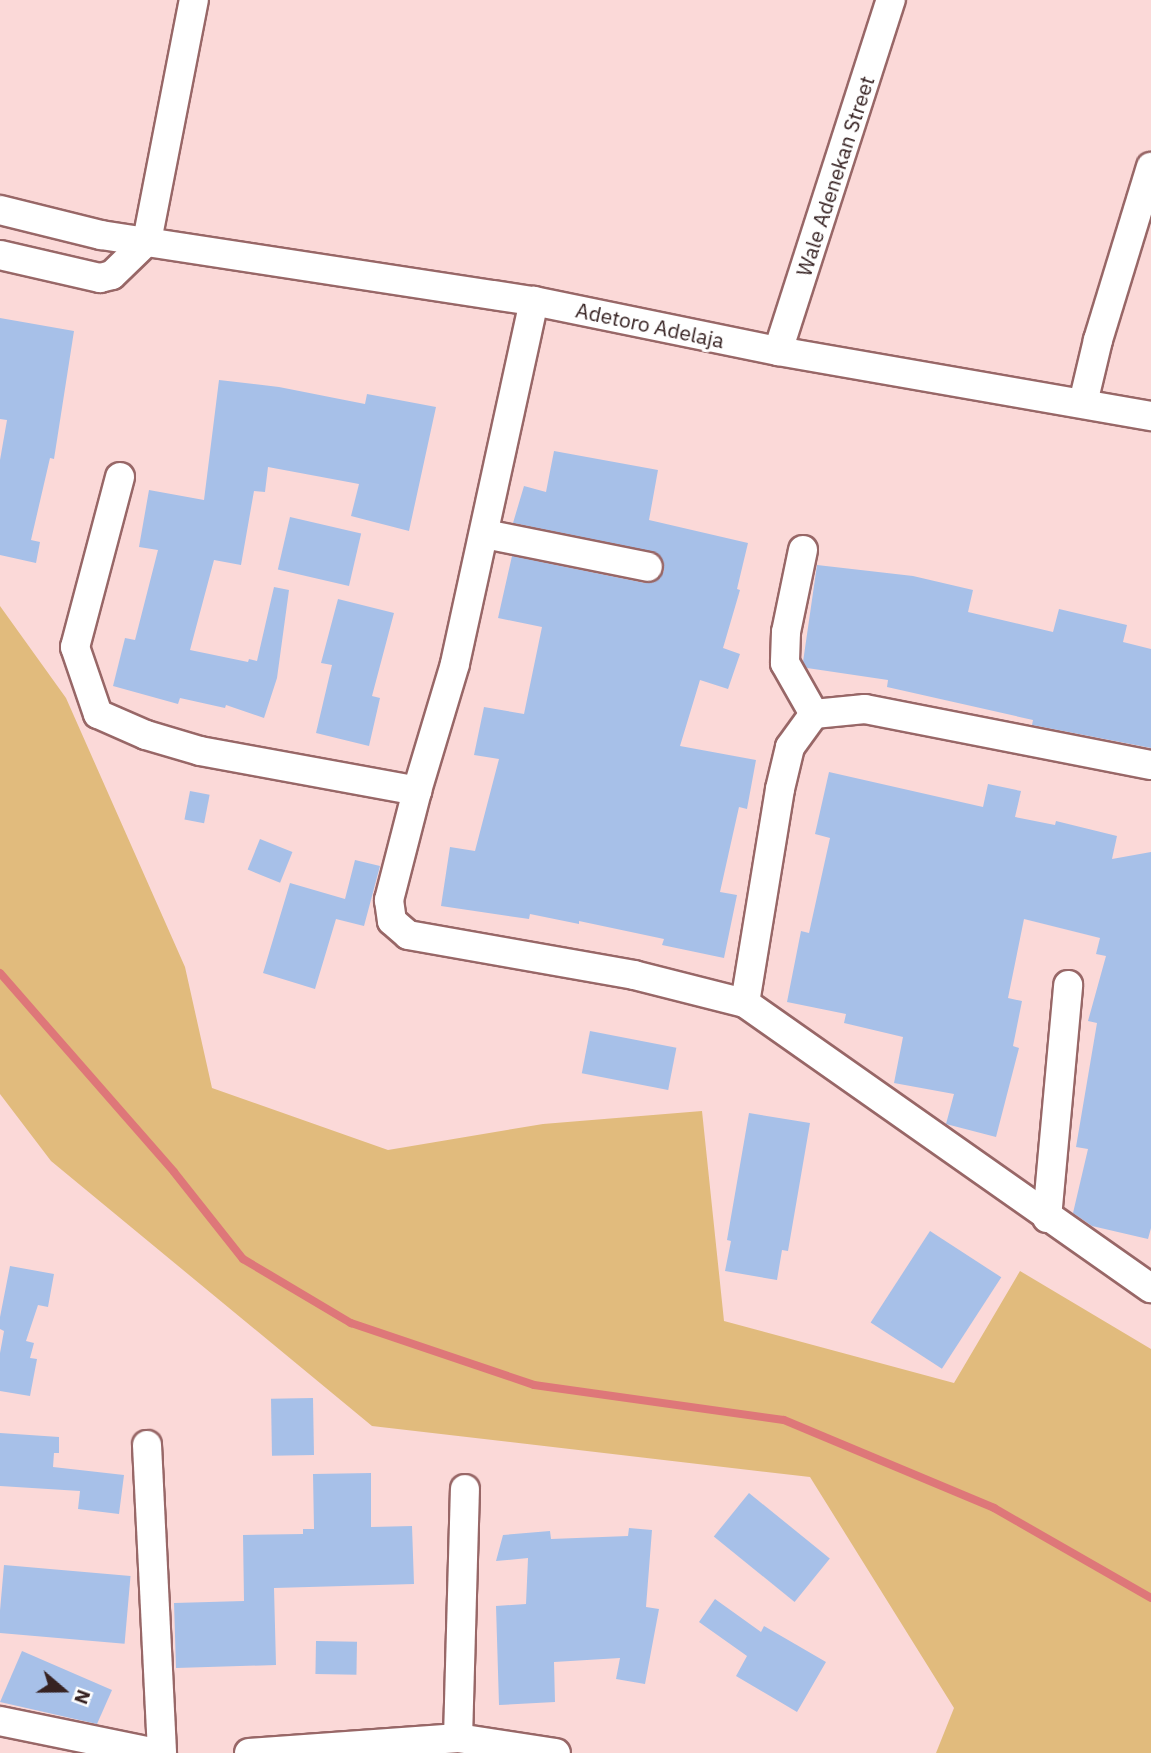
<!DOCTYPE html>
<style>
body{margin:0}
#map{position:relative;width:1151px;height:1753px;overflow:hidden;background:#fbd9d8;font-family:"IBM Plex Sans",sans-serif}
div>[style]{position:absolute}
.green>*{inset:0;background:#e1bb7d}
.stream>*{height:8px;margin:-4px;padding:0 4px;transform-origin:4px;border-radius:4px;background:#de7779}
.building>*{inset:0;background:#a7c0e8;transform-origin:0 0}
.roads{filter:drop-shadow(2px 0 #986767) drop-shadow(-2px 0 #986767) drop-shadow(0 2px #986767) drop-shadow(0 -2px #986767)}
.street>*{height:28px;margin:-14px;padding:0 14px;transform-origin:14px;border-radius:14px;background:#fff}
span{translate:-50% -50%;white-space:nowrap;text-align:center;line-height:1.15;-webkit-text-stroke:6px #fff;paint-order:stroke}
.street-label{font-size:21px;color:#362222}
.north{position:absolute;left:28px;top:1655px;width:70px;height:70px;-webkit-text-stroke:5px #fff;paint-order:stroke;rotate:110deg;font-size:19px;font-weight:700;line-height:28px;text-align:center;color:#362222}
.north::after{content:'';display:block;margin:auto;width:24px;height:32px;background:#362222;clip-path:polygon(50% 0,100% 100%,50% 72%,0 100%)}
</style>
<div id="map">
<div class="green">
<i style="clip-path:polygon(0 606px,66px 698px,185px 967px,212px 1088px,388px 1150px,543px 1124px,702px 1111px,724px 1321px,954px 1383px,1020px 1271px,1151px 1349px,1151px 1753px,936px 1753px,954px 1708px,810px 1477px,372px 1426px,51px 1161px,0 1094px)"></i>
</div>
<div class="stream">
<i style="left:0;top:973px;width:264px;rotate:48.8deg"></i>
<i style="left:174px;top:1172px;width:111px;rotate:51.6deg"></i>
<i style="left:243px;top:1259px;width:126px;rotate:30.7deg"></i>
<i style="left:351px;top:1323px;width:193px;rotate:18.7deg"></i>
<i style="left:534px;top:1385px;width:252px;rotate:8deg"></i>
<i style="left:784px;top:1420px;width:228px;rotate:22.7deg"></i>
<i style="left:994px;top:1508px;width:181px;rotate:29.8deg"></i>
</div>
<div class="building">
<i style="clip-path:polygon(0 318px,74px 331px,54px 459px,50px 458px,31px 540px,40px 542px,36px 563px,0 555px,0 460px,7px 420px,0 419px)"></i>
<i style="clip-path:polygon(219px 380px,279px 387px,365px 404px,367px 394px,436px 407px,409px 531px,351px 516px,359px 484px,268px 467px,265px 492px,254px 491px,241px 565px,214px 560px,190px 650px,248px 662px,249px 659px,257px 661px,274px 587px,289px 590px,277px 678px,264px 718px,226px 705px,225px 708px,180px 698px,178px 704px,113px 686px,125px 638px,135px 640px,158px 550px,139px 547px,149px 490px,204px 500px)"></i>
<i style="clip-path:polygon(554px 451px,658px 470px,649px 520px,748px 543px,737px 589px,740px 590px,723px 648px,740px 654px,728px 689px,700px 680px,680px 746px,756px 760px,747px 809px,739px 807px,720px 892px,737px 895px,724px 958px,662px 945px,664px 939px,579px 921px,579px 924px,530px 914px,529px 919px,441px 906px,450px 847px,475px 851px,499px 759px,474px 755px,484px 707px,524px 714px,542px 627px,498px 618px,512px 556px,645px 583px,654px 582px,664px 571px,663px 561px,651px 551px,513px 523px,524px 486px,546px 492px)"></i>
<i style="left:290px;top:517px;width:73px;height:54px;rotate:13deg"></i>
<i style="clip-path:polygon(817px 565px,913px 576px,973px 590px,968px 612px,1053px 632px,1059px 609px,1127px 625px,1123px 642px,1151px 649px,1151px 748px,1032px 725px,1033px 720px,887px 687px,888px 680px,807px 668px,803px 662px)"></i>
<i style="clip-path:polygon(338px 599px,394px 613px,372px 696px,380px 698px,369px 746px,316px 733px,332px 665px,321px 663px)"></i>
<i style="clip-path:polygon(829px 772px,983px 807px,988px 784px,1021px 791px,1015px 817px,1055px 825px,1056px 821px,1117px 836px,1112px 859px,1151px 852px,1151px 1228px,1148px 1239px,1092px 1226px,1073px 1213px,1088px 1149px,1076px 1147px,1097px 1023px,1088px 1021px,1106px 956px,1096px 954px,1100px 938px,1024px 919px,1008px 998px,1022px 1001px,1013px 1046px,1019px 1048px,996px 1137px,946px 1124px,954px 1094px,894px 1083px,903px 1037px,844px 1023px,846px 1014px,787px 1002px,801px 931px,809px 933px,830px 838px,815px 834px)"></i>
<i style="left:190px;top:791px;width:20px;height:29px;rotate:11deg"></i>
<i style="left:260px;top:839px;width:35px;height:33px;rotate:22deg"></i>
<i style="clip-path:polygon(355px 860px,380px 866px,364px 926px,336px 919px,315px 989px,263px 973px,290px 883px,345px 899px)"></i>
<i style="left:590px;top:1031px;width:88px;height:43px;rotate:11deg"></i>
<i style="clip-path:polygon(749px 1113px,810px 1123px,788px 1251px,782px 1250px,777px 1280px,725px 1271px,731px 1241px,727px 1240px)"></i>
<i style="left:930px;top:1231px;width:85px;height:109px;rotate:33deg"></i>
<i style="clip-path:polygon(10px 1266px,54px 1274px,48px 1307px,38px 1305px,26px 1341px,34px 1343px,30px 1358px,37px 1359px,30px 1396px,0 1391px,0 1353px,4px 1331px,0 1329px,0 1317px)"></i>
<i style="left:313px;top:1398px;width:57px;height:42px;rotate:89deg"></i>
<i style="clip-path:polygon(0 1433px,59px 1437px,59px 1453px,54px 1453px,53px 1467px,124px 1475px,119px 1514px,78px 1509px,80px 1491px,0 1486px)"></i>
<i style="clip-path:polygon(371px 1473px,371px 1527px,412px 1526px,414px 1584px,274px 1588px,276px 1665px,176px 1668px,174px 1603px,244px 1601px,243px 1535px,303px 1534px,303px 1529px,314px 1529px,313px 1474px)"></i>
<i style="left:749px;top:1493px;width:104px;height:56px;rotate:39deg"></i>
<i style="clip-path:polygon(629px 1528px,652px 1530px,646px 1607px,659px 1609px,645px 1684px,616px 1679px,620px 1658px,554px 1662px,555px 1702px,499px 1705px,496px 1606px,526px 1604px,528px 1558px,496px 1561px,503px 1535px,550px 1531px,551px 1539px,628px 1536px)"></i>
<i style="left:4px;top:1565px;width:127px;height:68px;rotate:5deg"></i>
<i style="clip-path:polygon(715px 1599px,761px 1632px,764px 1626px,826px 1662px,797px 1712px,736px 1676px,747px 1656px,699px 1622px)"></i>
<i style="left:316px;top:1641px;width:41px;height:33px;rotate:1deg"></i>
<i style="clip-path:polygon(22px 1651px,112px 1690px,97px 1724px,0 1702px)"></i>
</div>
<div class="roads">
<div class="street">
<i style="left:0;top:210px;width:104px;rotate:13.9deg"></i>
<i style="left:101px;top:235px;width:438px;rotate:8.7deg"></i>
<i style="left:534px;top:301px;width:249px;rotate:11.6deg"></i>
<i style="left:778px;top:351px;width:379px;rotate:9.9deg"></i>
<i style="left:147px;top:241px;width:246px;rotate:-79deg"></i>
<i style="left:0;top:255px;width:103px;rotate:13deg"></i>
<i style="left:100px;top:278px;width:12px;rotate:-14deg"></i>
<i style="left:112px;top:275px;width:49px;rotate:-44.2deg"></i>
<i style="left:534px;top:301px;width:371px;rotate:102.3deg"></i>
<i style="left:455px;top:664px;width:133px;rotate:106.7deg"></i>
<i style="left:417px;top:791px;width:113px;rotate:104.4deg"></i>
<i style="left:389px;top:900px;width:21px;rotate:82deg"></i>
<i style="left:392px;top:921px;width:21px;rotate:41deg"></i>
<i style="left:408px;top:935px;width:230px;rotate:10deg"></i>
<i style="left:634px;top:975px;width:114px;rotate:14.2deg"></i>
<i style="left:745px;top:1003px;width:496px;rotate:35.1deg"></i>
<i style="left:778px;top:351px;width:369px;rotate:-72.2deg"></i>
<i style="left:1083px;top:403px;width:65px;rotate:-76.6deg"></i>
<i style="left:1098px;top:340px;width:181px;rotate:-73deg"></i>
<i style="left:120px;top:477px;width:176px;rotate:104.8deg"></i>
<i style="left:75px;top:647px;width:71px;rotate:71.1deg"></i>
<i style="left:98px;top:714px;width:52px;rotate:23.6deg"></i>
<i style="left:146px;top:735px;width:56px;rotate:16.5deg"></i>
<i style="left:200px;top:751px;width:221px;rotate:10.4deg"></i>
<i style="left:485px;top:534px;width:166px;rotate:11.4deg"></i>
<i style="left:803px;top:550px;width:84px;rotate:101.7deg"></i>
<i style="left:786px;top:632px;width:31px;rotate:92deg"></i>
<i style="left:785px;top:663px;width:59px;rotate:60.4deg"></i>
<i style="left:745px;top:1003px;width:217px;rotate:-80.7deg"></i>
<i style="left:780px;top:789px;width:43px;rotate:-76.6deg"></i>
<i style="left:790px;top:747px;width:41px;rotate:-54deg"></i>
<i style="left:814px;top:714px;width:51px;rotate:-5.6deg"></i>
<i style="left:865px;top:709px;width:291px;rotate:11.1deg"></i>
<i style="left:1047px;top:1218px;width:234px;rotate:-84.8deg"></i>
<i style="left:147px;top:1445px;width:308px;rotate:87.2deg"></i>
<i style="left:0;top:1721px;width:159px;rotate:11.6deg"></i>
<i style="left:458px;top:1738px;width:249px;rotate:-88.4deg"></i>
<i style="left:249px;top:1753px;width:210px;rotate:-4.1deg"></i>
<i style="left:458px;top:1738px;width:99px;rotate:8.7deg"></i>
</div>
</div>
<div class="street-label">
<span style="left:835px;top:176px;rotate:-72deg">Wale Adenekan Street</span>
<span style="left:650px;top:325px;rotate:12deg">Adetoro Adelaja</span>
</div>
<div class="north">N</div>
</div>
